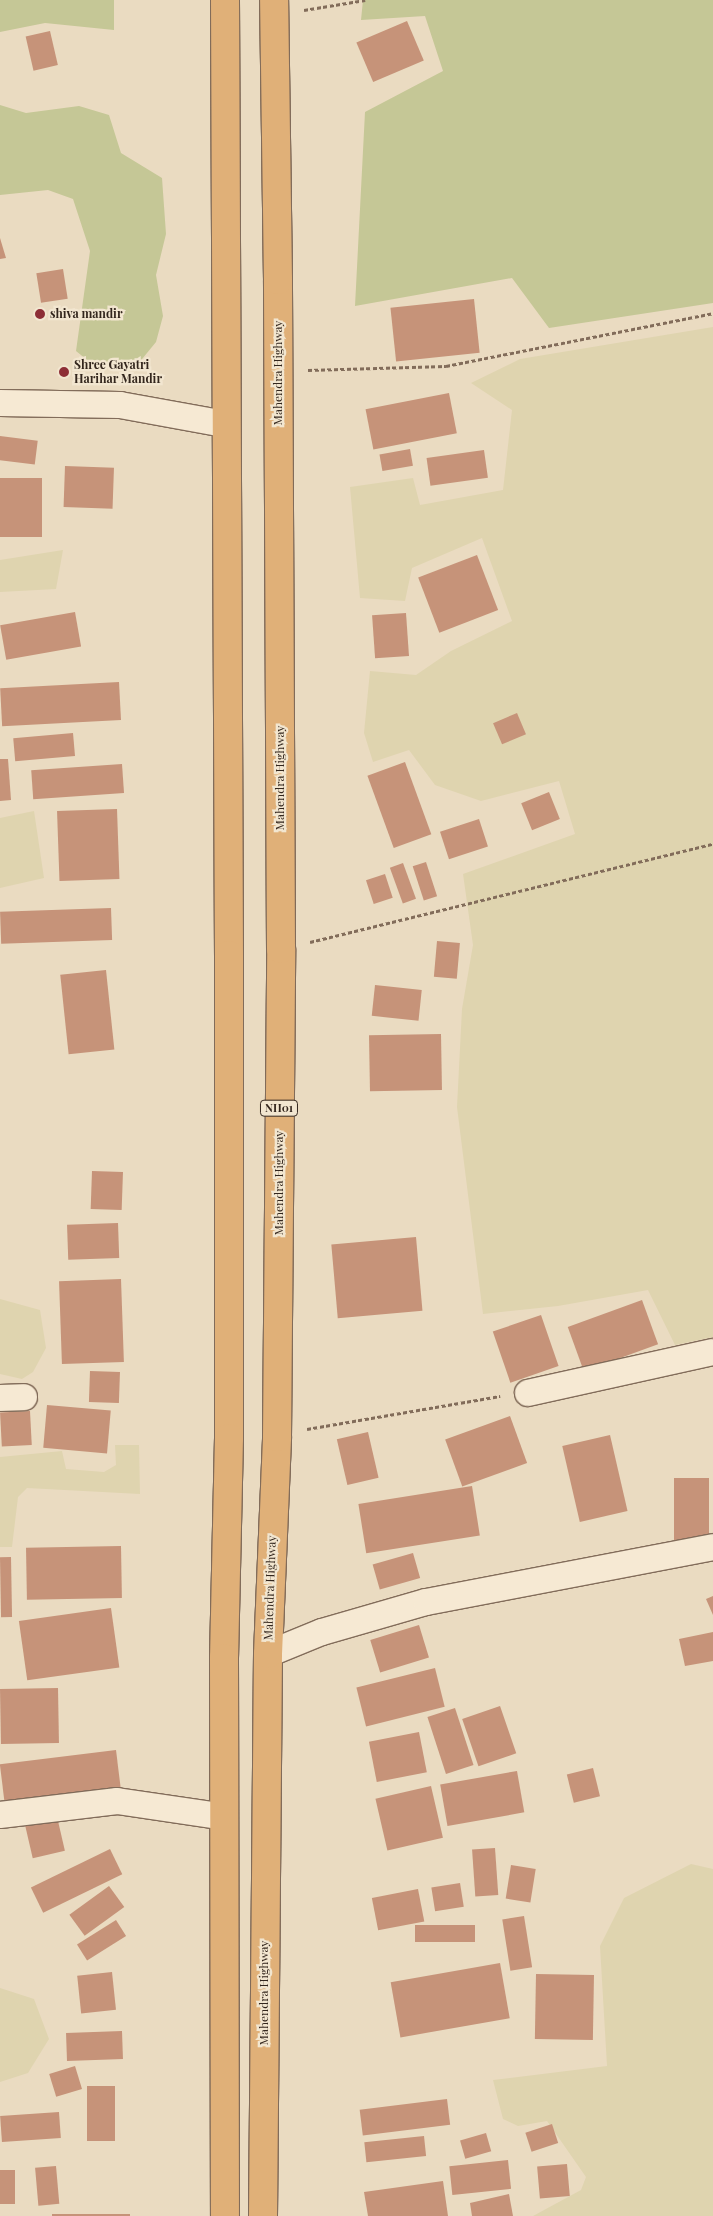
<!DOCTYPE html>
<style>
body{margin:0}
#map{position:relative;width:713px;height:2216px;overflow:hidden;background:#eadbc1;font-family:"Playfair Display",serif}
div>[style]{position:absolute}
.farmland>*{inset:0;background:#dfd4af}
.green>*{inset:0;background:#c5c796}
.building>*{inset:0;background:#c69379;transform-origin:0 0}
.path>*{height:3px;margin-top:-1.5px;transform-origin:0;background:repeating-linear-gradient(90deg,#826c5a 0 4px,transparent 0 6.5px)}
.roads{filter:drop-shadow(1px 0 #826c5a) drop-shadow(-1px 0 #826c5a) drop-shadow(0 1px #826c5a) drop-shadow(0 -1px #826c5a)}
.minor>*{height:26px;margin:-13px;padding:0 13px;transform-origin:13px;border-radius:13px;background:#f6e9d3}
.trunk>*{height:28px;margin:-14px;padding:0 14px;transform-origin:14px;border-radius:14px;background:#e0b078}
.dots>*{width:14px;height:14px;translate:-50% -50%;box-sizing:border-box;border:2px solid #f2e6d0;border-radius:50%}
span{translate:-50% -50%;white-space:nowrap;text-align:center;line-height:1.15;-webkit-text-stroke:4.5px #f2e6d0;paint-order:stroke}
.shield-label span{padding:1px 4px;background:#f2e6d0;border:1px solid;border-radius:4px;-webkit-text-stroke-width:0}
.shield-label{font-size:11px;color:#33261d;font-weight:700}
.poi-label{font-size:12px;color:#33261d;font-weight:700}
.left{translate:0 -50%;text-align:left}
.street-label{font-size:12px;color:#33261d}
</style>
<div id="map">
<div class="farmland">
<i style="clip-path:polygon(713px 327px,713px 1337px,675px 1345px,648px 1290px,558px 1306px,483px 1314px,457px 1107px,462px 1009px,473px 945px,463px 874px,575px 834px,559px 781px,481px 801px,435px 785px,409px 750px,373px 762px,364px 733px,370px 671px,416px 675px,451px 651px,512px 621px,482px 538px,412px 568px,405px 601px,360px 598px,350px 487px,413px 478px,420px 505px,503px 490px,512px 410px,471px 383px,520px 359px)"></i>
<i style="clip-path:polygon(63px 550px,56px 589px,0 592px,0 560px)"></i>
<i style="clip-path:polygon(34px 811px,44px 878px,0 888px,0 818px)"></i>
<i style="clip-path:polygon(0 1299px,40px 1310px,46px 1348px,33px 1372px,22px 1379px,0 1374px)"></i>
<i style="clip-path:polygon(115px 1445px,139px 1445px,140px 1494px,27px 1488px,18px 1497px,12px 1547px,0 1547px,0 1457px,62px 1451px,66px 1469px,104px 1472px,116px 1465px)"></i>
<i style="clip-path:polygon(691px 1864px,713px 1869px,713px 2216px,533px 2216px,581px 2190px,586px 2177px,547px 2121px,518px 2126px,503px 2119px,493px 2080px,607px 2066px,600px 1946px,624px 1898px)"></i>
<i style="clip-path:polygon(0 1988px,34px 1999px,49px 2039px,28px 2073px,0 2082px)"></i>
</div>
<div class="green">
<i style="clip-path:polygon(0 0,114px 0,114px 30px,45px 23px,0 32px)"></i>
<i style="clip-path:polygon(363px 0,713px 0,713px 303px,549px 328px,512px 278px,355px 306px,365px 112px,443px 71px,425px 16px,361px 20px)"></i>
<i style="clip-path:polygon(0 105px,26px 113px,79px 106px,109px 115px,121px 153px,162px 178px,166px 234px,156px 275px,163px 316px,156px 342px,138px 364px,97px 368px,76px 351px,90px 251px,73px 199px,48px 190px,0 195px)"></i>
</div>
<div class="building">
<i style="left:407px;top:21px;width:43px;height:55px;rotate:67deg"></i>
<i style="left:50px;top:31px;width:35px;height:25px;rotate:77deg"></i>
<i style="clip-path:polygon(0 238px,6px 258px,0 259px)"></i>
<i style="left:63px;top:269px;width:30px;height:27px;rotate:81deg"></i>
<i style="left:474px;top:299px;width:54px;height:84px;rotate:84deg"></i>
<i style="left:449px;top:393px;width:41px;height:85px;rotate:79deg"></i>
<i style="left:0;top:436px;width:38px;height:24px;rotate:7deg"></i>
<i style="left:410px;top:449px;width:17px;height:31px;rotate:80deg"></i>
<i style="left:484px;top:450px;width:28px;height:58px;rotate:82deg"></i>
<i style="left:65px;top:466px;width:49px;height:41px;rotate:2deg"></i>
<i style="left:0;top:478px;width:42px;height:59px"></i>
<i style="left:477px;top:555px;width:59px;height:63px;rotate:69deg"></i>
<i style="left:75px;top:612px;width:35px;height:76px;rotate:80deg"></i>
<i style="left:406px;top:613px;width:43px;height:34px;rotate:86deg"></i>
<i style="left:119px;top:682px;width:38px;height:119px;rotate:87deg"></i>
<i style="left:517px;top:713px;width:23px;height:26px;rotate:67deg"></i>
<i style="left:73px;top:733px;width:23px;height:60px;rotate:85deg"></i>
<i style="clip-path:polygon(0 759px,8px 759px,11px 800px,0 801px)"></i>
<i style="left:405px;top:762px;width:77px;height:40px;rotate:70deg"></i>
<i style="left:122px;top:764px;width:29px;height:91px;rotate:86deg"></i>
<i style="left:549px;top:792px;width:29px;height:30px;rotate:68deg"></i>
<i style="left:117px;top:809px;width:70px;height:60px;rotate:88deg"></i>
<i style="left:479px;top:819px;width:29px;height:41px;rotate:72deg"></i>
<i style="left:426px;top:862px;width:36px;height:14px;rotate:72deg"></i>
<i style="left:403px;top:863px;width:38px;height:14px;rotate:70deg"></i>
<i style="left:385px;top:874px;width:25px;height:20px;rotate:72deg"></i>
<i style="left:111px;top:908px;width:32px;height:111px;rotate:88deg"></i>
<i style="left:437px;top:941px;width:23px;height:36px;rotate:5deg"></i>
<i style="left:106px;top:970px;width:80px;height:46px;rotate:84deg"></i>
<i style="left:375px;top:985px;width:47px;height:31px;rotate:6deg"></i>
<i style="left:441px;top:1034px;width:56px;height:72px;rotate:89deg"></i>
<i style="left:92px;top:1171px;width:31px;height:38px;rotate:2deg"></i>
<i style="left:118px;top:1223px;width:35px;height:51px;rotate:88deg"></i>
<i style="left:416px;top:1237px;width:74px;height:85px;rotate:85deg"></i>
<i style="left:121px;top:1279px;width:83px;height:62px;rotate:88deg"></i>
<i style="left:642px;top:1300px;width:47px;height:79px;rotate:70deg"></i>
<i style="left:541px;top:1315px;width:54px;height:51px;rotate:71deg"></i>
<i style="left:90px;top:1371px;width:30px;height:31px;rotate:2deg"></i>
<i style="left:47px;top:1405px;width:64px;height:43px;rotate:5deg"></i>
<i style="left:30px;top:1411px;width:34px;height:30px;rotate:87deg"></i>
<i style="left:510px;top:1416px;width:50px;height:69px;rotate:70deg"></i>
<i style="left:368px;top:1432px;width:47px;height:32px;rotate:77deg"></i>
<i style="left:610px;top:1435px;width:78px;height:49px;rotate:77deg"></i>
<i style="left:674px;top:1478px;width:35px;height:64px"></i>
<i style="left:472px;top:1486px;width:50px;height:115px;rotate:81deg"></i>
<i style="left:121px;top:1546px;width:52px;height:95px;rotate:89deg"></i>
<i style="left:413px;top:1553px;width:26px;height:42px;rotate:74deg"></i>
<i style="left:11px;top:1557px;width:60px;height:11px;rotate:89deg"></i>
<i style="clip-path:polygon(713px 1596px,713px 1615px,706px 1599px)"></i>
<i style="left:111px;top:1608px;width:60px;height:93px;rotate:82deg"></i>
<i style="left:419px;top:1625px;width:34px;height:51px;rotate:73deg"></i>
<i style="clip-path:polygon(713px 1632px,713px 1661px,685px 1666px,679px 1639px)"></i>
<i style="left:435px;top:1668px;width:40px;height:81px;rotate:76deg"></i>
<i style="left:58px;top:1688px;width:55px;height:58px;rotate:89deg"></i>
<i style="left:500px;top:1706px;width:50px;height:40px;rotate:71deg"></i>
<i style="left:455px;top:1708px;width:60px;height:29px;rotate:72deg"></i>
<i style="left:419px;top:1732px;width:41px;height:51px;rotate:79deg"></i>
<i style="left:116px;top:1750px;width:41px;height:117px;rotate:83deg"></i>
<i style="left:593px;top:1768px;width:29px;height:27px;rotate:76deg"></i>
<i style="left:517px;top:1771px;width:42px;height:78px;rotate:80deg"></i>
<i style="left:431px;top:1786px;width:53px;height:57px;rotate:77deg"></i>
<i style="left:55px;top:1808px;width:44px;height:33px;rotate:77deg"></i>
<i style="left:495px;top:1848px;width:47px;height:23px;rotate:86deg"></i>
<i style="left:110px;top:1849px;width:28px;height:88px;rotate:64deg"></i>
<i style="left:511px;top:1865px;width:25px;height:34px;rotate:9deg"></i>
<i style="left:460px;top:1883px;width:24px;height:29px;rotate:81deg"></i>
<i style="left:109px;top:1886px;width:26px;height:49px;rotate:54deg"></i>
<i style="left:418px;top:1889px;width:33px;height:47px;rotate:79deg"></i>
<i style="left:524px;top:1916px;width:52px;height:22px;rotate:81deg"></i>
<i style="left:116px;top:1920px;width:19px;height:46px;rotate:58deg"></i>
<i style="left:475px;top:1925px;width:17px;height:60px;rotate:90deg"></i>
<i style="left:500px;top:1963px;width:56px;height:111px;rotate:80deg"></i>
<i style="left:112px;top:1972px;width:38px;height:35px;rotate:84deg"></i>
<i style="left:536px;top:1974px;width:58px;height:65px;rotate:1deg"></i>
<i style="left:122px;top:2031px;width:28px;height:56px;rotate:88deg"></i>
<i style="left:75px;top:2066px;width:24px;height:27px;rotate:73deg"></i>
<i style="left:87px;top:2086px;width:28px;height:55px"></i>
<i style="left:447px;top:2099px;width:26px;height:88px;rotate:83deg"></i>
<i style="left:59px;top:2112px;width:26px;height:59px;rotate:86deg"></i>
<i style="left:552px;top:2124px;width:20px;height:28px;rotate:72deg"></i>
<i style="left:486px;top:2133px;width:19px;height:27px;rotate:74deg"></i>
<i style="left:424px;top:2136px;width:20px;height:60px;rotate:84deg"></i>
<i style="left:508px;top:2160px;width:29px;height:59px;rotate:84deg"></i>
<i style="left:567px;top:2164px;width:32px;height:30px;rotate:85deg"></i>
<i style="left:56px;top:2166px;width:38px;height:21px;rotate:85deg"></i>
<i style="left:0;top:2170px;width:15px;height:34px"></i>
<i style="clip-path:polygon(443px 2181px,448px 2216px,368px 2216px,364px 2192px)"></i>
<i style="clip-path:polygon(509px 2194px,513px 2216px,472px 2216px,470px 2203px)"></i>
<i style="left:52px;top:2214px;width:78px;height:2px"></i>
</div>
<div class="path">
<i style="left:304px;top:10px;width:62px;rotate:-9.3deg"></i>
<i style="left:308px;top:370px;width:138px;rotate:-1.7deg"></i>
<i style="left:446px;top:366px;width:272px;rotate:-11.2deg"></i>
<i style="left:310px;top:942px;width:415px;rotate:-13.7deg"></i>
<i style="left:307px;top:1429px;width:196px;rotate:-9.7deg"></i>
</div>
<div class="roads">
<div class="minor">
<i style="left:0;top:403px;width:120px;rotate:1deg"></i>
<i style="left:120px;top:405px;width:107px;rotate:10.3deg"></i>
<i style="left:528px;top:1393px;width:189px;rotate:-12.5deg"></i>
<i style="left:0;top:1398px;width:24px;rotate:-2deg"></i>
<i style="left:268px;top:1654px;width:58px;rotate:-22.2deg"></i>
<i style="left:322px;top:1632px;width:108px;rotate:-16.1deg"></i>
<i style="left:426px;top:1602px;width:292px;rotate:-10.8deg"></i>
<i style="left:0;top:1815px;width:118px;rotate:-6.8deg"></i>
<i style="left:117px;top:1801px;width:109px;rotate:8.4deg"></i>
</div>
<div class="trunk">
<i style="left:225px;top:0;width:955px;rotate:89.76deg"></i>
<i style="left:229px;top:955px;width:483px;rotate:90deg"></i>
<i style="left:229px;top:1438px;width:220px;rotate:91.3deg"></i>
<i style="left:224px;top:1658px;width:558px;rotate:89.9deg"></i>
<i style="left:263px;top:2216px;width:562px;rotate:-89.49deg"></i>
<i style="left:268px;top:1654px;width:217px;rotate:-87.6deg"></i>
<i style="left:277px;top:1437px;width:488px;rotate:-89.5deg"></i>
<i style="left:281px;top:949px;width:669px;rotate:-90.26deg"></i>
<i style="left:278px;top:280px;width:280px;rotate:-90.8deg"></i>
</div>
</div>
<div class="dots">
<i style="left:40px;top:314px;background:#8d2e36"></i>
<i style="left:64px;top:372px;background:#8d2e36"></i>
</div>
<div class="shield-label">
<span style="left:279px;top:1108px">NH01</span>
</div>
<div class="poi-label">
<span class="left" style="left:50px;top:314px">shiva mandir</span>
<span class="left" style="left:74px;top:372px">Shree Gayatri<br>Harihar Mandir</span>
</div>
<div class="street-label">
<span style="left:278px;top:373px;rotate:-90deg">Mahendra Highway</span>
<span style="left:280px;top:778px;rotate:-90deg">Mahendra Highway</span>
<span style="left:279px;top:1183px;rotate:-90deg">Mahendra Highway</span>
<span style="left:270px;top:1588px;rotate:-88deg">Mahendra Highway</span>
<span style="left:264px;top:1993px;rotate:-90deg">Mahendra Highway</span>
</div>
</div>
